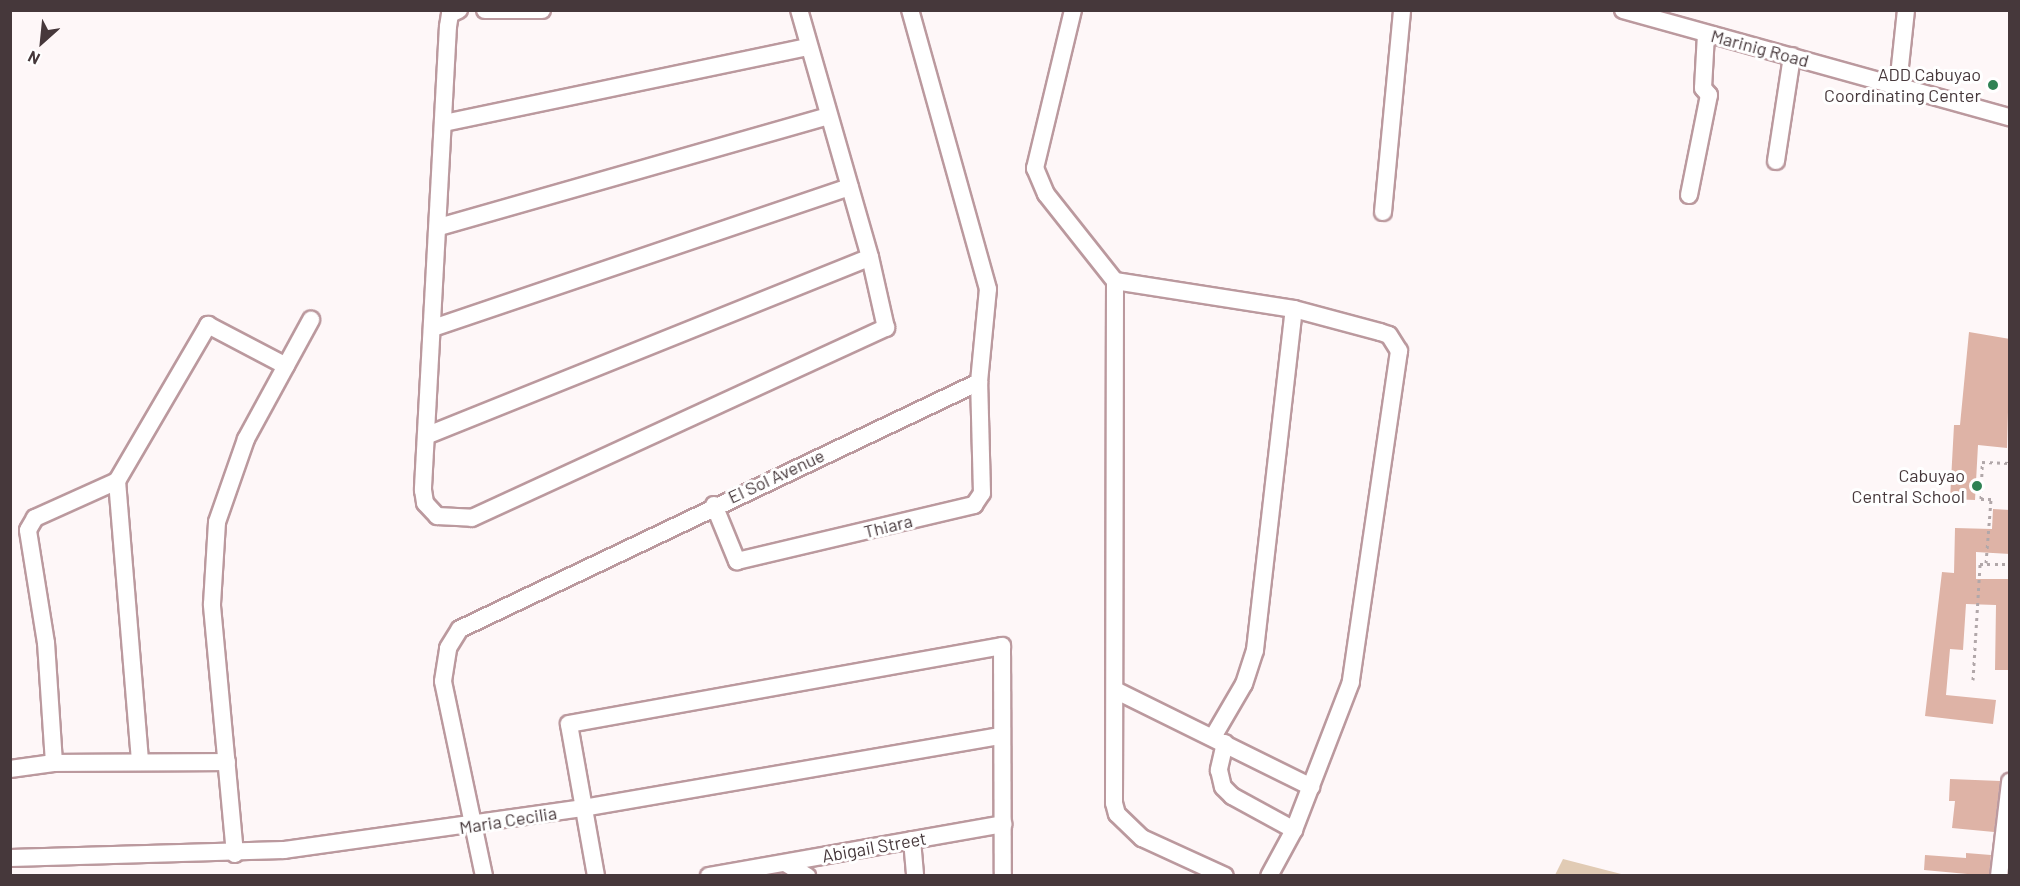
<!DOCTYPE html>
<style>
body{margin:0}
#map{position:relative;width:2020px;height:886px;overflow:hidden;background:#fef7f8;font-family:Barlow,sans-serif}
div>[style]{position:absolute}
.green>*{inset:0;background:#e1cbb4}
.building>*{inset:0;background:#deb3a6}
.path>*{height:3px;margin-top:-1.5px;transform-origin:0;background:repeating-linear-gradient(90deg,#b1a7a9 0 3px,transparent 0 7.5px)}
.roads{filter:drop-shadow(2px 0 #bb999e) drop-shadow(-2px 0 #bb999e) drop-shadow(0 2px #bb999e) drop-shadow(0 -2px #bb999e)}
.minor>*{height:16px;margin:-8px;padding:0 8px;transform-origin:8px;border-radius:8px;background:#fff}
.dots>*{width:16px;height:16px;translate:-50% -50%;box-sizing:border-box;border:3px solid #fff;border-radius:50%}
span{translate:-50% -50%;white-space:nowrap;text-align:center;line-height:1.15;-webkit-text-stroke:6px #fff;paint-order:stroke}
.street-label{font-size:18px;color:#46383b}
.poi-label{font-size:18px;color:#46383b}
.right{translate:-100% -50%;text-align:right}
.frame{position:absolute;inset:0;border:12px solid #46383b;pointer-events:none}
.north{position:absolute;left:12px;top:12px;width:60px;height:60px;-webkit-text-stroke:4px #fff;paint-order:stroke;rotate:207deg;font-size:16px;font-weight:700;line-height:24px;text-align:center;color:#46383b}
.north::after{content:'';display:block;margin:auto;width:21px;height:27px;background:#46383b;clip-path:polygon(50% 0,100% 100%,50% 72%,0 100%)}
</style>
<div id="map">
<div class="green">
<i style="clip-path:polygon(1563px 859px,1625px 875px,1555px 875px)"></i>
</div>
<div class="building">
<i style="clip-path:polygon(1969px 332px,2010px 339px,2007px 448px,1978px 445px,1975px 500px,1950px 499px,1954px 425px,1960px 425px)"></i>
<i style="clip-path:polygon(1993px 509px,2010px 510px,2010px 554px,1976px 552px,1976px 579px,2010px 579px,2010px 670px,1995px 670px,1996px 605px,1966px 604px,1963px 650px,1950px 649px,1946px 695px,1996px 700px,1993px 724px,1925px 716px,1942px 572px,1954px 573px,1955px 528px,1992px 529px)"></i>
<i style="clip-path:polygon(1950px 779px,2000px 781px,1994px 832px,1952px 828px,1955px 801px,1949px 801px)"></i>
<i style="clip-path:polygon(1966px 853px,1991px 855px,1989px 876px,1924px 870px,1925px 855px,1966px 858px)"></i>
</div>
<div class="path">
<i style="left:1986px;top:563px;width:64px;rotate:-85.5deg"></i>
<i style="left:1991px;top:499px;width:10px;rotate:180deg"></i>
<i style="left:1981px;top:499px;width:37px;rotate:-88deg"></i>
<i style="left:1982px;top:462px;width:28px;rotate:2deg"></i>
<i style="left:1973px;top:680px;width:116px;rotate:-86.5deg"></i>
<i style="left:1980px;top:564px;width:30px"></i>
</div>
<div class="roads">
<div class="minor">
<i style="left:459px;top:10px;width:10px;rotate:156deg"></i>
<i style="left:450px;top:14px;width:12px;rotate:99deg"></i>
<i style="left:448px;top:26px;width:465px;rotate:93.1deg"></i>
<i style="left:423px;top:490px;width:13px;rotate:81deg"></i>
<i style="left:425px;top:503px;width:18px;rotate:47deg"></i>
<i style="left:437px;top:516px;width:35px;rotate:3deg"></i>
<i style="left:472px;top:518px;width:456px;rotate:-24.7deg"></i>
<i style="left:886px;top:328px;width:73px;rotate:-102.7deg"></i>
<i style="left:870px;top:257px;width:257px;rotate:-106deg"></i>
<i style="left:485px;top:10px;width:57px"></i>
<i style="left:1073px;top:10px;width:163px;rotate:103.5deg"></i>
<i style="left:1035px;top:168px;width:28px;rotate:67deg"></i>
<i style="left:1046px;top:194px;width:111px;rotate:51.6deg"></i>
<i style="left:1115px;top:281px;width:522px;rotate:90.11deg"></i>
<i style="left:1114px;top:803px;width:11px;rotate:75deg"></i>
<i style="left:1117px;top:814px;width:35px;rotate:44deg"></i>
<i style="left:1142px;top:838px;width:91px;rotate:24.6deg"></i>
<i style="left:1623px;top:10px;width:402px;rotate:15.5deg"></i>
<i style="left:1898px;top:85px;width:75px;rotate:-83.9deg"></i>
<i style="left:444px;top:123px;width:372px;rotate:-11.8deg"></i>
<i style="left:1776px;top:161px;width:106px;rotate:-81.3deg"></i>
<i style="left:1689px;top:195px;width:102px;rotate:-78.7deg"></i>
<i style="left:1709px;top:95px;width:9px;rotate:-131deg"></i>
<i style="left:1703px;top:88px;width:54px;rotate:-86.8deg"></i>
<i style="left:1383px;top:212px;width:203px;rotate:-84.6deg"></i>
<i style="left:439px;top:227px;width:405px;rotate:-15.9deg"></i>
<i style="left:1115px;top:281px;width:181px;rotate:8.9deg"></i>
<i style="left:1294px;top:309px;width:89px;rotate:15deg"></i>
<i style="left:1380px;top:332px;width:9px;rotate:18deg"></i>
<i style="left:1389px;top:335px;width:19px;rotate:58deg"></i>
<i style="left:1399px;top:351px;width:334px;rotate:98.3deg"></i>
<i style="left:1351px;top:682px;width:159px;rotate:111.1deg"></i>
<i style="left:1294px;top:830px;width:52px;rotate:118.5deg"></i>
<i style="left:433px;top:328px;width:440px;rotate:-18.7deg"></i>
<i style="left:428px;top:435px;width:476px;rotate:-21.9deg"></i>
<i style="left:117px;top:481px;width:281px;rotate:85.3deg"></i>
<i style="left:714px;top:505px;width:61px;rotate:67.7deg"></i>
<i style="left:737px;top:561px;width:244px;rotate:-13.3deg"></i>
<i style="left:974px;top:505px;width:14px;rotate:-56deg"></i>
<i style="left:982px;top:493px;width:111px;rotate:-91.5deg"></i>
<i style="left:1115px;top:690px;width:219px;rotate:26.3deg"></i>
<i style="left:1213px;top:737px;width:61px;rotate:-59.7deg"></i>
<i style="left:1244px;top:684px;width:36px;rotate:-72deg"></i>
<i style="left:1255px;top:650px;width:343px;rotate:-83.5deg"></i>
<i style="left:1225px;top:743px;width:28px;rotate:103deg"></i>
<i style="left:1219px;top:770px;width:17px;rotate:77deg"></i>
<i style="left:1223px;top:787px;width:13px;rotate:45deg"></i>
<i style="left:1232px;top:796px;width:71px;rotate:28.7deg"></i>
<i style="left:54px;top:763px;width:120px;rotate:-93.8deg"></i>
<i style="left:46px;top:643px;width:114px;rotate:-99.1deg"></i>
<i style="left:28px;top:530px;width:14px;rotate:-60deg"></i>
<i style="left:35px;top:518px;width:90px;rotate:-24.3deg"></i>
<i style="left:117px;top:481px;width:181px;rotate:-59.7deg"></i>
<i style="left:208px;top:325px;width:88px;rotate:27.7deg"></i>
<i style="left:10px;top:769px;width:44px;rotate:-7.8deg"></i>
<i style="left:54px;top:763px;width:173px;rotate:-0.3deg"></i>
<i style="left:912px;top:840px;width:36px;rotate:85deg"></i>
<i style="left:235px;top:854px;width:251px;rotate:-95.3deg"></i>
<i style="left:212px;top:604px;width:82px;rotate:-86.5deg"></i>
<i style="left:217px;top:522px;width:88px;rotate:-70.7deg"></i>
<i style="left:246px;top:439px;width:136px;rotate:-61.4deg"></i>
<i style="left:10px;top:858px;width:274px;rotate:-1.7deg"></i>
<i style="left:284px;top:850px;width:302px;rotate:-8deg"></i>
<i style="left:583px;top:808px;width:423px;rotate:-9.8deg"></i>
<i style="left:785px;top:863px;width:26px;rotate:31deg"></i>
<i style="left:484px;top:876px;width:199px;rotate:-101.9deg"></i>
<i style="left:443px;top:681px;width:33px;rotate:-81deg"></i>
<i style="left:448px;top:648px;width:22px;rotate:-58deg"></i>
<i style="left:460px;top:629px;width:575px;rotate:-25.45deg"></i>
<i style="left:979px;top:382px;width:93px;rotate:-84.5deg"></i>
<i style="left:988px;top:289px;width:290px;rotate:-105.6deg"></i>
<i style="left:596px;top:876px;width:154px;rotate:-100.1deg"></i>
<i style="left:569px;top:724px;width:440px;rotate:-10.2deg"></i>
<i style="left:1002px;top:646px;width:230px;rotate:89.8deg"></i>
<i style="left:709px;top:876px;width:299px;rotate:-10deg"></i>
<i style="left:1999px;top:876px;width:95px;rotate:-83.3deg"></i>
</div>
</div>
<div class="dots">
<i style="left:1993px;top:85px;background:#2f8254"></i>
<i style="left:1977px;top:486px;background:#2f8254"></i>
</div>
<div class="street-label">
<span style="left:1760px;top:48px;rotate:15deg">Marinig Road</span>
<span style="left:776px;top:476px;rotate:-25deg">El Sol Avenue</span>
<span style="left:888px;top:526px;rotate:-14deg">Thiara</span>
<span style="left:508px;top:820px;rotate:-9deg">Maria Cecilia</span>
<span style="left:874px;top:847px;rotate:-10deg">Abigail Street</span>
</div>
<div class="poi-label">
<span class="right" style="left:1981px;top:85px">ADD Cabuyao<br>Coordinating Center</span>
<span class="right" style="left:1965px;top:486px">Cabuyao<br>Central School</span>
</div>
<div class="frame"></div>
<div class="north">N</div>
</div>
